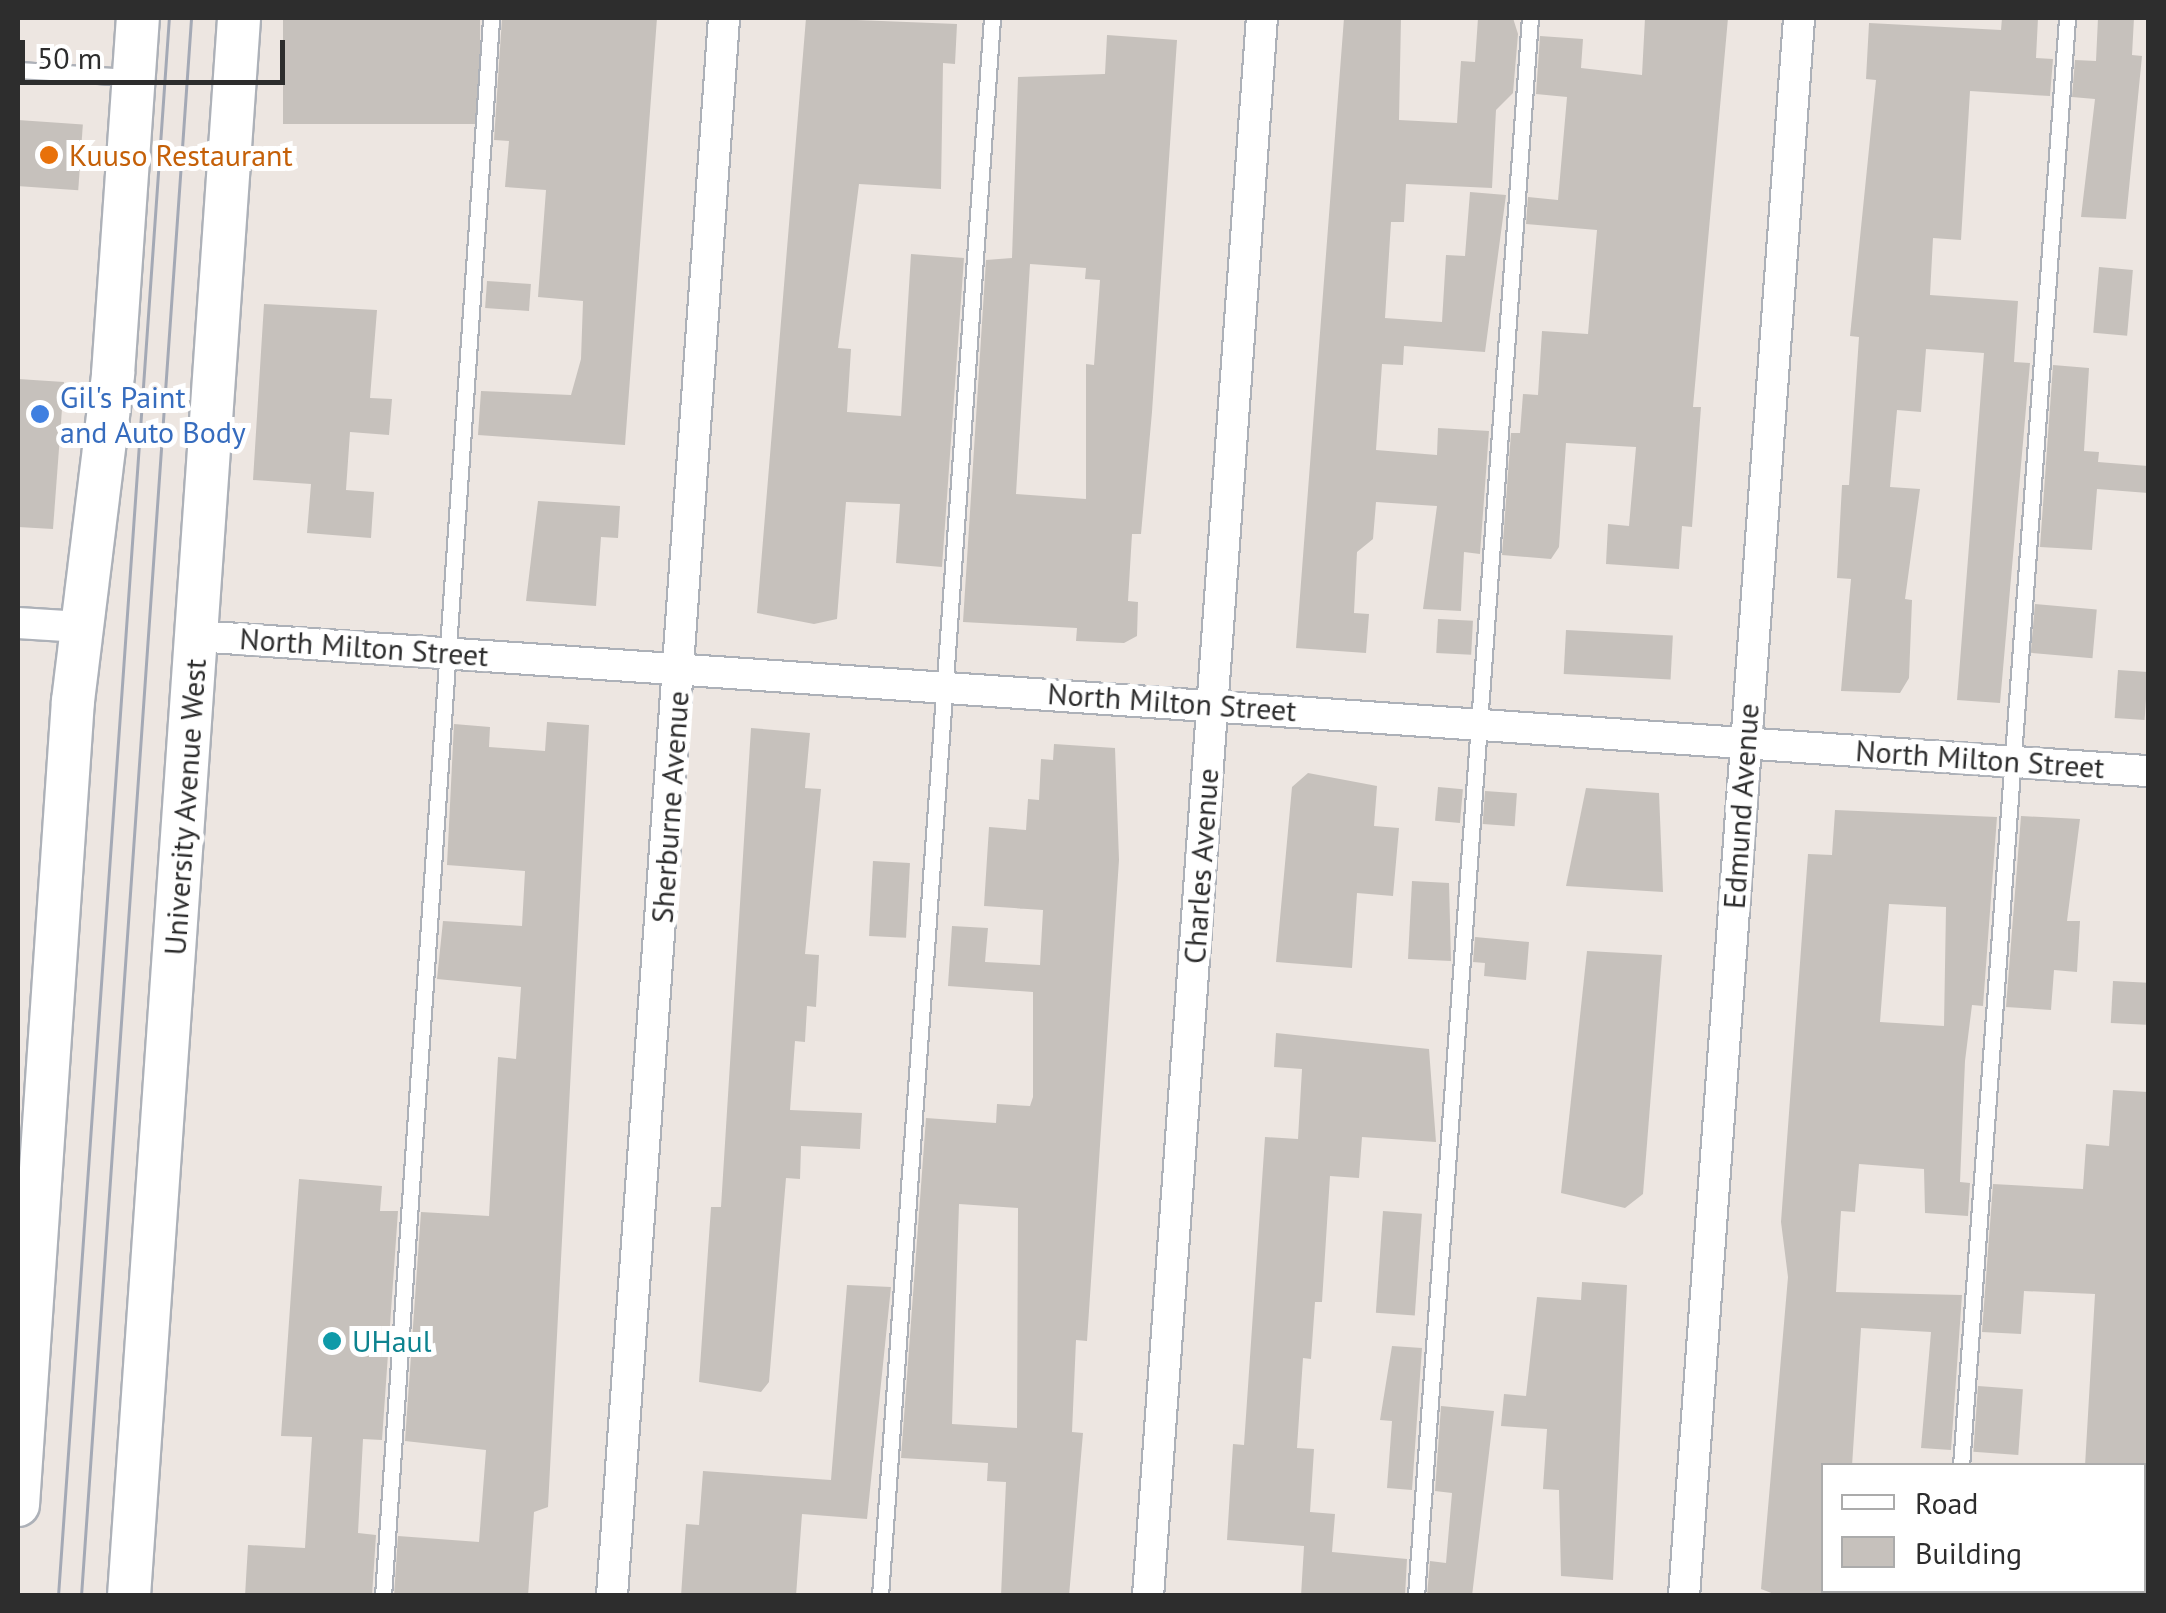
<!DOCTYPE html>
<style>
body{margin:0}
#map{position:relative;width:2166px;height:1613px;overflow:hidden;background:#ede6e1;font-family:"PT Sans",sans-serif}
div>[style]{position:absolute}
.building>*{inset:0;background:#c6c1bc;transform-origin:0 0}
.roads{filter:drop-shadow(2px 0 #adb1b8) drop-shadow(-2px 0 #adb1b8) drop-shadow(0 2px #adb1b8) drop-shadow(0 -2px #adb1b8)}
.lane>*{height:15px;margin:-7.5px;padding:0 7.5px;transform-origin:7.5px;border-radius:7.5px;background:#fff}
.street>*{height:30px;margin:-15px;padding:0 15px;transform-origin:15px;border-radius:15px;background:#fff}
.secondary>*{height:42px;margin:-21px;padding:0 21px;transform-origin:21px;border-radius:21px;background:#fff}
.tram>*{height:2.5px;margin:-1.25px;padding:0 1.25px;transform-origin:1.25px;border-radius:1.25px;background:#a4a9b5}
.dots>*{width:28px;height:28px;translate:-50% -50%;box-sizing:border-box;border:5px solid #fff;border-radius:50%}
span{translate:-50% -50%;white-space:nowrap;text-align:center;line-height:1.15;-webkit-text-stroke:10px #fff;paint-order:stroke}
.food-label{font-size:30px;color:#c56008}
.left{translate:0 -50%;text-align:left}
.shop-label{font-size:30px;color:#366cbe}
.street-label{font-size:30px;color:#2d2d2d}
.culture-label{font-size:30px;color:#0d838f}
.frame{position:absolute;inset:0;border:20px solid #2d2d2d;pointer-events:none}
.legend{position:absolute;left:1821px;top:1463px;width:325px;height:130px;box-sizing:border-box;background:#fff;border:2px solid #ababab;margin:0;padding:12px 18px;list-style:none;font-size:30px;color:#2d2d2d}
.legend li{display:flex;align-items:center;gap:20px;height:50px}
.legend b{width:50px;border:2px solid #ababab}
.scale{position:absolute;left:20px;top:40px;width:265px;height:45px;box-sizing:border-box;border:5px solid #2d2d2d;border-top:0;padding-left:12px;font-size:30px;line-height:35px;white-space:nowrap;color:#2d2d2d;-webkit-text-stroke:8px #fff;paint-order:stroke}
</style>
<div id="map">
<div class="building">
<i style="left:283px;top:18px;width:197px;height:106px"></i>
<i style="clip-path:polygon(502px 18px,657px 18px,625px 445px,478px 435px,481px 391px,571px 395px,581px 359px,583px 301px,538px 297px,546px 190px,505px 187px,509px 141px,494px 140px)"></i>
<i style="clip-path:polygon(806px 18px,957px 24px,955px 64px,943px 63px,941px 189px,859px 184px,838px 348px,851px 349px,847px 412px,901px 416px,911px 254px,964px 258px,942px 567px,896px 563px,900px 504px,846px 502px,837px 619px,814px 624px,757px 613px)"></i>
<i style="clip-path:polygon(1344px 18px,1401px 18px,1399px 120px,1457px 123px,1461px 61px,1475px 62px,1478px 18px,1513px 18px,1518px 34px,1513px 93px,1496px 110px,1492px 188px,1406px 184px,1404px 222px,1391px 222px,1385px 318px,1442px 322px,1446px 255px,1465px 256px,1470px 192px,1506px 195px,1485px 352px,1404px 346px,1403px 365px,1382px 364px,1376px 450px,1437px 455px,1438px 428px,1489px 431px,1480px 554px,1464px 552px,1461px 611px,1423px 609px,1437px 506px,1376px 502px,1373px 539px,1357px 552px,1354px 613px,1369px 614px,1366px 653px,1296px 648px)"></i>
<i style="clip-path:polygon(1645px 18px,1728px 18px,1693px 407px,1701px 407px,1692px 527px,1682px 526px,1679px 569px,1606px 564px,1608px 524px,1629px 526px,1636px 447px,1566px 443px,1559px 547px,1551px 559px,1502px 555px,1511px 433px,1520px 433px,1523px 394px,1538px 395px,1542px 331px,1588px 334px,1597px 230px,1526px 224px,1528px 197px,1558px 200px,1567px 97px,1536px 94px,1540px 36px,1583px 39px,1581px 68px,1642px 75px)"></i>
<i style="clip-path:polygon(2002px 18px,2038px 18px,2036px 58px,2053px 59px,2050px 96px,1970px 91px,1961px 240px,1933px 238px,1930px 295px,2018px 301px,2014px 362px,2030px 363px,2000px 703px,1957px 700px,1984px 353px,1926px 349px,1921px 412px,1897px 410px,1890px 487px,1920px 489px,1905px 599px,1912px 600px,1909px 678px,1900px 693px,1841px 691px,1851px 579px,1837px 578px,1842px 485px,1849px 485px,1859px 337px,1850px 336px,1876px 80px,1866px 79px,1869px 23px,2001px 30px)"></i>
<i style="clip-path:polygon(2098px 18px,2134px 18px,2132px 55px,2142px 56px,2126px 219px,2081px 217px,2095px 99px,2072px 97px,2075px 60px,2096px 61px)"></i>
<i style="clip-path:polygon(evenodd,1107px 35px,1177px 40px,1152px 412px,1141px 534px,1132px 534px,1128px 601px,1138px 602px,1137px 636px,1124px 643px,1076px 641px,1077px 628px,963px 622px,986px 260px,1012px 258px,1018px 77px,1105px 74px,1107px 35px,1030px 264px,1086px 268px,1085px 279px,1100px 280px,1094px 365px,1086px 364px,1086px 499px,1016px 494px,1030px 264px)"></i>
<i style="left:18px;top:120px;width:65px;height:66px;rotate:4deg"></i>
<i style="left:2099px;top:267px;width:34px;height:66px;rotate:5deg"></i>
<i style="left:487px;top:281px;width:44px;height:27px;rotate:4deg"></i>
<i style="clip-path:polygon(264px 304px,377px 310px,370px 398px,392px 399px,389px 435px,350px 432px,346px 490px,374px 492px,371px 538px,307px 533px,311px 484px,253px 480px)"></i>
<i style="clip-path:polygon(2053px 365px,2089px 368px,2084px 451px,2099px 452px,2098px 462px,2148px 466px,2148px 493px,2097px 489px,2092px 550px,2040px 547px)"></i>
<i style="clip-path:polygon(18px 379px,64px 382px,53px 529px,18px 527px)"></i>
<i style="clip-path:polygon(538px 501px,620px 506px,618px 538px,601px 537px,596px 606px,526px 601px)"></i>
<i style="left:2035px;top:604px;width:62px;height:49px;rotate:5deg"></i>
<i style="left:1438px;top:619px;width:35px;height:34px;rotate:3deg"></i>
<i style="left:1566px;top:630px;width:107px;height:44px;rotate:3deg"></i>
<i style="left:2118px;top:670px;width:30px;height:48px;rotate:4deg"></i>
<i style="clip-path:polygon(547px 722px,589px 725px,548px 1507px,534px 1512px,528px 1596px,394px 1596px,398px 1536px,479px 1542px,486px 1450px,405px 1441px,421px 1212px,489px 1216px,498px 1057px,516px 1059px,521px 987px,437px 979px,443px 921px,522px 926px,525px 871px,447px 865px,454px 724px,490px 727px,489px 747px,545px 751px)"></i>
<i style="clip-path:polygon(751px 728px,810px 733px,805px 788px,821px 789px,805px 954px,819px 955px,816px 1007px,807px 1006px,805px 1042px,795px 1041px,790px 1110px,862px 1113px,860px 1149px,801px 1146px,800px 1179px,786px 1178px,769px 1382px,761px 1392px,699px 1382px,711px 1207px,721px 1207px)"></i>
<i style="clip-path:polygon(evenodd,1054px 744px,1115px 748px,1119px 860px,1087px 1341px,1076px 1340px,1072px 1432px,1083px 1433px,1069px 1596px,1001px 1596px,1006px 1482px,987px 1481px,988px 1463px,901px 1458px,926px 1118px,996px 1123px,997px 1104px,1030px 1106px,1033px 1097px,1033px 992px,948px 986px,952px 926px,988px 928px,985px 962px,1040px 965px,1043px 910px,984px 906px,989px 827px,1026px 830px,1028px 799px,1039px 800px,1041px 759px,1053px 760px,1054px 744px,959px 1204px,1018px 1208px,1017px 1428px,952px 1424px,959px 1204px)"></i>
<i style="clip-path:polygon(1308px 773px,1377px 786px,1374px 826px,1399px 828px,1393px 896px,1357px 893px,1352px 968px,1276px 962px,1292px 787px)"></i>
<i style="left:1438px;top:787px;width:25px;height:34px;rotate:5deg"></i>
<i style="clip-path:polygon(1586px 788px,1659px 793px,1663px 892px,1566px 886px)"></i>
<i style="left:1485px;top:791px;width:32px;height:33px;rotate:4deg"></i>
<i style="clip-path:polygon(evenodd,1835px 810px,1997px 817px,1983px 1006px,1972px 1005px,1965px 1061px,1960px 1182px,1970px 1183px,1968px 1216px,1925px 1213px,1924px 1169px,1859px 1164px,1855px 1212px,1841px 1211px,1836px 1292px,1962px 1295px,1951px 1450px,1921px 1448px,1931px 1332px,1861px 1328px,1852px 1466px,1824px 1466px,1824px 1596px,1774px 1594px,1761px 1589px,1788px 1277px,1781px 1222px,1808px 854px,1832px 855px,1835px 810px,1889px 904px,1946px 907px,1944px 1026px,1880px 1022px,1889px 904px)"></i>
<i style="clip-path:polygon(2021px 816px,2080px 819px,2067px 921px,2080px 921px,2077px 972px,2054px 970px,2051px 1010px,2006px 1007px)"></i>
<i style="left:873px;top:861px;width:37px;height:75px;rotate:3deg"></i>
<i style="clip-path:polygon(1412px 881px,1449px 883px,1451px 961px,1408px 959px)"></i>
<i style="clip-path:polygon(1475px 937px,1529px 942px,1526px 980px,1484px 976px,1485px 963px,1473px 962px)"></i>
<i style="clip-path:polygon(1587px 951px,1662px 955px,1643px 1194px,1625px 1208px,1561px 1193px)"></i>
<i style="left:2113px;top:981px;width:35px;height:42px;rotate:3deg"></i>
<i style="clip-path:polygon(1276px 1033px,1429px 1049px,1436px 1142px,1362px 1137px,1359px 1178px,1330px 1176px,1322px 1302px,1315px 1302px,1311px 1359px,1303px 1358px,1297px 1448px,1314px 1449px,1310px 1512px,1335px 1514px,1332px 1552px,1407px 1559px,1405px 1596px,1301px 1596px,1304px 1546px,1227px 1540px,1233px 1444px,1244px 1445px,1265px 1137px,1298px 1139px,1302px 1069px,1274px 1067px)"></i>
<i style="clip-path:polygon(2113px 1090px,2148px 1092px,2148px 1466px,2085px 1466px,2095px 1294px,2024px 1291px,2021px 1334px,1982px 1332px,1993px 1184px,2083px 1189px,2086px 1144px,2109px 1146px)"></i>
<i style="clip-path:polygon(299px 1179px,382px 1186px,380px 1211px,398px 1211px,382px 1440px,363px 1439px,358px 1533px,376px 1535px,372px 1596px,245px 1596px,248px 1545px,305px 1548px,312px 1437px,281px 1436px)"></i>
<i style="left:1383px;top:1211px;width:39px;height:102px;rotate:4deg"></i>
<i style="clip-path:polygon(1582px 1282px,1627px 1285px,1613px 1580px,1561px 1576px,1559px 1490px,1543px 1489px,1547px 1429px,1501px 1426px,1504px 1394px,1526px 1396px,1537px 1297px,1581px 1300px)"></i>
<i style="clip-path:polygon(847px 1285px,891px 1287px,867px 1519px,802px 1514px,796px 1596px,681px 1596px,686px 1524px,699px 1525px,703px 1471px,831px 1480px)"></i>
<i style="clip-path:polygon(1392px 1346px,1422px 1348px,1412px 1490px,1387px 1488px,1392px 1421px,1380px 1420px)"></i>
<i style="left:1978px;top:1386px;width:45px;height:66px;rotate:4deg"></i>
<i style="clip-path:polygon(1441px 1406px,1494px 1411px,1472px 1596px,1427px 1596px,1430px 1561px,1446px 1563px,1452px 1493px,1435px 1491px)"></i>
</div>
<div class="roads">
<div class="lane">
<i style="left:18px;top:70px;width:112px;rotate:3.6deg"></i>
<i style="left:1961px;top:1466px;width:1452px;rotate:-85.81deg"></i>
<i style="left:383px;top:1596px;width:1582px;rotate:-86.08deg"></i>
<i style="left:880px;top:1596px;width:1582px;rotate:-85.94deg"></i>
<i style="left:1416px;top:1596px;width:1582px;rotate:-85.87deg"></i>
<i style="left:1951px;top:1596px;width:6px;rotate:-81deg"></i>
</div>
<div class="street">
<i style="left:18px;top:623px;width:63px;rotate:3.6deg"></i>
<i style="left:196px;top:636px;width:1957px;rotate:3.96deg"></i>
<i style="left:612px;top:1596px;width:1582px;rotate:-85.94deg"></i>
<i style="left:1148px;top:1596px;width:1582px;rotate:-85.87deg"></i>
<i style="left:1684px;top:1596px;width:1582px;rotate:-85.83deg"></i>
</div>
<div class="secondary">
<i style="left:18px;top:1505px;width:806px;rotate:-86.09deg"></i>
<i style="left:73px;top:701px;width:329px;rotate:-83deg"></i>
<i style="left:113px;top:374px;width:357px;rotate:-86deg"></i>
<i style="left:129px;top:1596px;width:1582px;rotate:-86.01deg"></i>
</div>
</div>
<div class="tram">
<i style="left:58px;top:1596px;width:1582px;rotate:-85.98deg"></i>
<i style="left:81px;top:1596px;width:1582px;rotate:-86.01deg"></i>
</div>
<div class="dots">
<i style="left:49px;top:155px;background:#e8710a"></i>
<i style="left:40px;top:414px;background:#3f7fe0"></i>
<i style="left:332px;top:1341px;background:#0f9aa8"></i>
</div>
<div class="food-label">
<span class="left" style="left:69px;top:155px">Kuuso Restaurant</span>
</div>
<div class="shop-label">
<span class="left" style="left:60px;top:414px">Gil's Paint<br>and Auto Body</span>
</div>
<div class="street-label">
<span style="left:364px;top:647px;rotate:4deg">North Milton Street</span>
<span style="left:1172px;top:702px;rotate:4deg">North Milton Street</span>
<span style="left:1980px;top:759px;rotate:4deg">North Milton Street</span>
<span style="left:1741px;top:806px;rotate:-86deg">Edmund Avenue</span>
<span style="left:185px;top:807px;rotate:-86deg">University Avenue West</span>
<span style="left:670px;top:807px;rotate:-86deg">Sherburne Avenue</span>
<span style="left:1201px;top:866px;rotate:-86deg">Charles Avenue</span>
</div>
<div class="culture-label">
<span class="left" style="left:352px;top:1341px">UHaul</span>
</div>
<div class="frame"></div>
<ul class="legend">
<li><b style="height:12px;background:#fff"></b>Road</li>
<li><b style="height:28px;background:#c6c1bc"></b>Building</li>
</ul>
<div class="scale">50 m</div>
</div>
